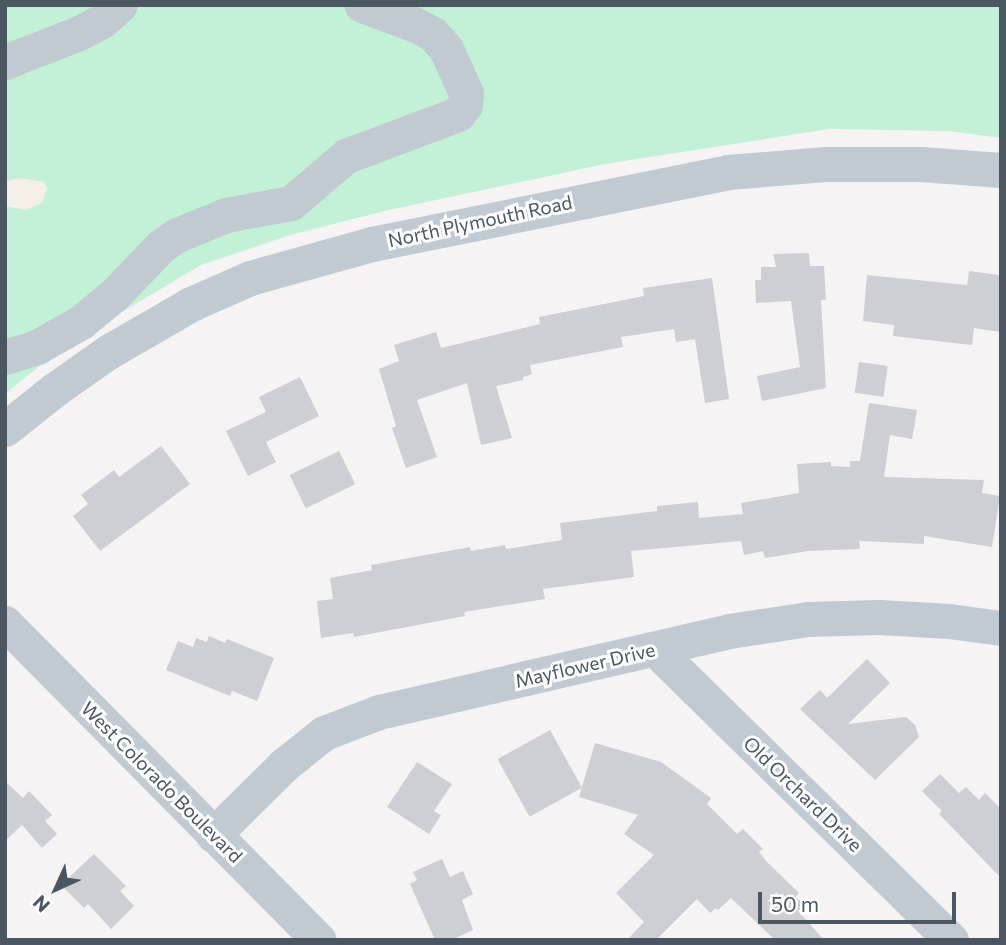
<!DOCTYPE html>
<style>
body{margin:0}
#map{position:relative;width:1006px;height:945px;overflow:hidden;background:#f5f3f3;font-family:Commissioner,sans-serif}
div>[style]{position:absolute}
.green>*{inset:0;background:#c3f1d5}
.sand>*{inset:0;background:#f5f0e5}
.building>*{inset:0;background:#cdcfd5;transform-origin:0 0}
.minor>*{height:35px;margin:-17.5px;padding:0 17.5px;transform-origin:17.5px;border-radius:17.5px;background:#c1cad2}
span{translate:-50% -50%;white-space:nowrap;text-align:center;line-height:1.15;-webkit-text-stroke:6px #fff;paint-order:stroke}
.street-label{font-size:19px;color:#4a5661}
.frame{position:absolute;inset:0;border:7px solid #4a5661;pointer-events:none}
.north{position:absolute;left:21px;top:854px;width:70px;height:70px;-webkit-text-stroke:5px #fff;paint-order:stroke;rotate:225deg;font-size:19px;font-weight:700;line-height:28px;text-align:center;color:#4a5661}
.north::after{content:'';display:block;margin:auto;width:24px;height:32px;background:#4a5661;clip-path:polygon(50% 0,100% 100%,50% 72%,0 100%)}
.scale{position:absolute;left:758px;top:892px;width:198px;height:32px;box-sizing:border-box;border:4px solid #4a5661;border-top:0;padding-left:9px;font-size:21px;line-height:24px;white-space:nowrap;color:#4a5661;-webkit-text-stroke:5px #fff;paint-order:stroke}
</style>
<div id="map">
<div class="green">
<i style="clip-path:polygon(5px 5px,1001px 5px,1001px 138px,948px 131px,829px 129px,605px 164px,389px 210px,290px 235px,201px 265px,63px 347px,5px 394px)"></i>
</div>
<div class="sand">
<i style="clip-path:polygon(21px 178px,44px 182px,47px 189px,42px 203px,26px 210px,5px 206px,5px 181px)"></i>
</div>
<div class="building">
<i style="clip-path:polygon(809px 253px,810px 266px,824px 266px,826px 300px,821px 300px,826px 388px,762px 401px,757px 376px,800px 367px,791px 301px,756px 303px,755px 280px,761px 280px,761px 267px,776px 267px,773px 254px)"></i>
<i style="clip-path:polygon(969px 271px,999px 275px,1001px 332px,974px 328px,972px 345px,893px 336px,894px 325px,863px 321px,867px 275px,967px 285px)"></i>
<i style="clip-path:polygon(712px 278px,729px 399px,705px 403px,695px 339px,676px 342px,674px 329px,621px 337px,623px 347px,530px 365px,532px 374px,523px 377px,523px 380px,496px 386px,512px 438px,481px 445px,467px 383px,417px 400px,437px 457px,406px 468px,392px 428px,396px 426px,379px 369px,399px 361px,394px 345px,436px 332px,441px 348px,540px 324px,539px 317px,644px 296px,643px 288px)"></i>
<i style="left:859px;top:362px;width:29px;height:31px;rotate:8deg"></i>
<i style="clip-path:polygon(300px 377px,319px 416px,266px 442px,276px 462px,248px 476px,226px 431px,266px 412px,259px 397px)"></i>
<i style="clip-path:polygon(869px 403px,917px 410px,912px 439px,890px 435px,884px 477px,984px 480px,982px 493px,1000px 496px,992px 547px,924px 536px,924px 544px,859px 541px,860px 549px,808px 551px,765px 558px,763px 551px,744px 555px,741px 541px,631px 551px,634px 577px,543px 589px,545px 599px,464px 612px,465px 616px,354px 637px,353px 633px,321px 638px,317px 601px,333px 599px,330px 578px,372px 570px,371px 565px,470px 547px,471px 551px,505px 545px,506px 549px,562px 540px,560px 523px,657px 511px,657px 506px,698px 502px,699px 518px,743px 514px,741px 503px,799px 493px,797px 464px,831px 462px,831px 466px,850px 467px,850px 461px,860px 461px)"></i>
<i style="clip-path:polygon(161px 446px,190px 484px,100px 551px,73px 516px,88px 504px,81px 495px,114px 470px,119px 477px)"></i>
<i style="left:339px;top:451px;width:37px;height:55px;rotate:64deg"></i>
<i style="clip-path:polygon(209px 636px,225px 643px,227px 639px,274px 658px,257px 701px,232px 691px,230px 696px,166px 670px,178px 641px,193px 647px,196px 638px,207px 642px)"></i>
<i style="clip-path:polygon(867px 659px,890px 683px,848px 724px,906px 717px,915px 725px,919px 737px,875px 780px,800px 709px,820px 690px,827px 698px)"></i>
<i style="left:550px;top:730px;width:66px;height:60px;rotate:61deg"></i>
<i style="clip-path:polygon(595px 743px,661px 762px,711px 798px,707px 804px,737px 834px,743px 829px,763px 849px,759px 852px,767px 862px,799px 893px,796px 897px,804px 905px,798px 911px,824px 940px,775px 940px,731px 898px,718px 910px,716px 908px,710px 913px,697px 899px,656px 940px,627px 940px,644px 922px,616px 893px,654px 855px,624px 834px,638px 815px,579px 797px)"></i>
<i style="clip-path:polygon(417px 762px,452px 784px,434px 811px,441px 815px,429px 834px,387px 807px)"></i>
<i style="clip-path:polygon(940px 774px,959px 793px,966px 787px,979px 800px,985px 793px,1001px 809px,1001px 878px,939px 814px,942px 811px,922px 791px)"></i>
<i style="clip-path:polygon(5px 781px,23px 798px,29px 791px,52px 815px,45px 821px,57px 834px,42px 848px,22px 825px,5px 841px)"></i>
<i style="clip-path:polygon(94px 854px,126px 886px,120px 891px,134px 906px,111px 929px,88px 904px,84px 908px,61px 885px)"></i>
<i style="clip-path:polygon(442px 859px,450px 877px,463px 871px,473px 894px,462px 900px,473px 930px,451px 940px,435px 940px,410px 884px,417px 880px,413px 872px)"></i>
</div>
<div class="minor">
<i style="left:5px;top:62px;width:79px;rotate:-21.4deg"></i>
<i style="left:79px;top:33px;width:26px;rotate:-28deg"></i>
<i style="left:102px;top:21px;width:24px;rotate:-42deg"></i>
<i style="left:5px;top:357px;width:34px;rotate:-17deg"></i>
<i style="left:37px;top:347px;width:51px;rotate:-29.6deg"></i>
<i style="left:81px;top:322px;width:44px;rotate:-39.5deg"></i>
<i style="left:115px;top:294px;width:66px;rotate:-46.2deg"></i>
<i style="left:161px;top:246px;width:19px;rotate:-35deg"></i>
<i style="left:177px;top:235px;width:53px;rotate:-22.2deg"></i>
<i style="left:226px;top:215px;width:66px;rotate:-10.5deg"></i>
<i style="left:291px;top:203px;width:72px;rotate:-40.5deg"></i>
<i style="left:346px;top:156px;width:120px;rotate:-20.6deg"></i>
<i style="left:458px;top:114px;width:11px;rotate:-52deg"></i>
<i style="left:465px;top:105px;width:12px;rotate:-85deg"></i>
<i style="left:466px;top:93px;width:48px;rotate:-114.4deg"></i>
<i style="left:446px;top:49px;width:20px;rotate:-131deg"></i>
<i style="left:433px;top:34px;width:19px;rotate:-152deg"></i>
<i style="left:416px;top:25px;width:58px;rotate:-159.7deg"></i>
<i style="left:5px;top:429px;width:63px;rotate:-38.5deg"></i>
<i style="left:54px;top:390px;width:66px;rotate:-35.1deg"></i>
<i style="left:108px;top:352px;width:96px;rotate:-30deg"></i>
<i style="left:191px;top:304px;width:64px;rotate:-23.8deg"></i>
<i style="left:250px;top:278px;width:127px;rotate:-15.6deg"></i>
<i style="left:372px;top:244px;width:363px;rotate:-11.4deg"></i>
<i style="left:728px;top:172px;width:98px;rotate:-4.7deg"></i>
<i style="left:826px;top:164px;width:95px"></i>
<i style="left:921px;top:164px;width:80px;rotate:4.3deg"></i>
<i style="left:5px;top:623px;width:446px;rotate:45.3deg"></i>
<i style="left:655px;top:649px;width:415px;rotate:44.5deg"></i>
<i style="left:213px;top:835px;width:100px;rotate:-44.6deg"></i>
<i style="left:284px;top:765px;width:51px;rotate:-38.7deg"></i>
<i style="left:324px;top:733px;width:59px;rotate:-20.9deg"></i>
<i style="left:379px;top:712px;width:359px;rotate:-13deg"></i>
<i style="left:729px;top:631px;width:80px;rotate:-8.6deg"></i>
<i style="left:808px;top:619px;width:71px;rotate:-1.6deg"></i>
<i style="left:879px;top:617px;width:70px;rotate:3.3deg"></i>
<i style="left:949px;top:621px;width:52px;rotate:7.7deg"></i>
</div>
<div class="street-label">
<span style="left:480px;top:221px;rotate:-12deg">North Plymouth Road</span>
<span style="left:585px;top:665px;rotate:-13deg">Mayflower Drive</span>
<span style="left:162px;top:782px;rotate:45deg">West Colorado Boulevard</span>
<span style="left:803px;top:794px;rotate:44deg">Old Orchard Drive</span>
</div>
<div class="frame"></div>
<div class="north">N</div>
<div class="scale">50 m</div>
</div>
